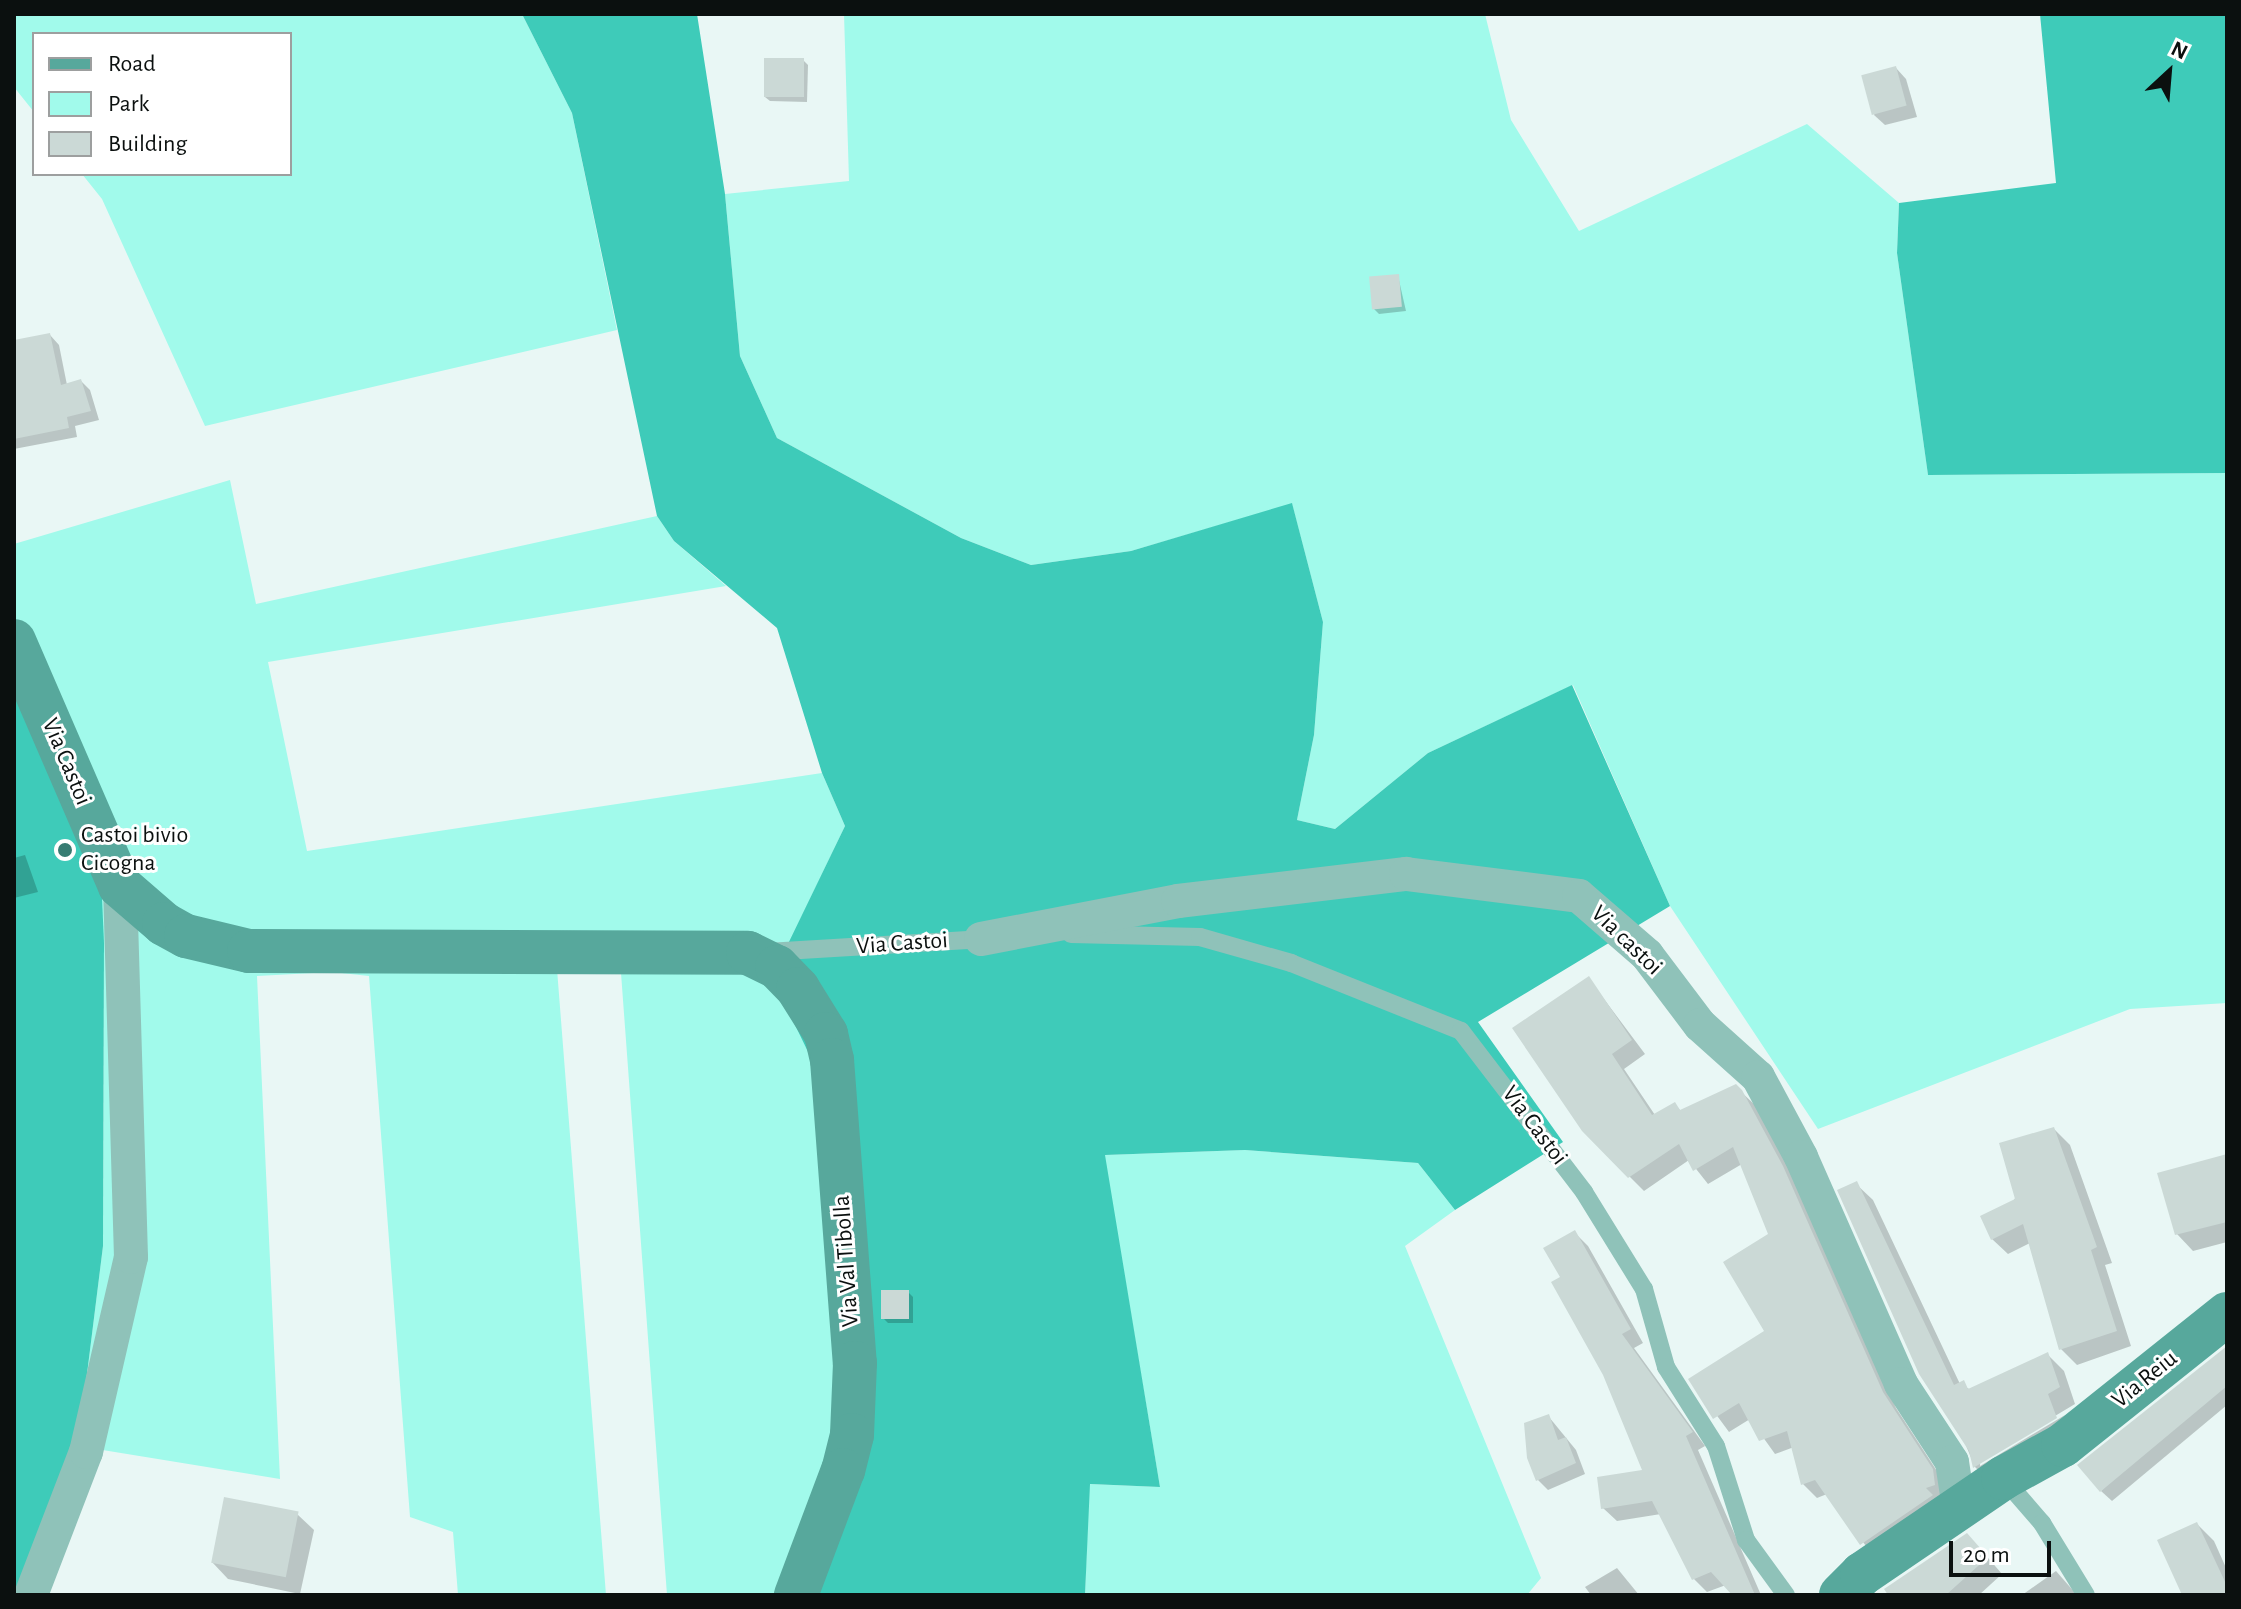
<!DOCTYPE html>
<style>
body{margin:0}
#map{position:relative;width:2241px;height:1609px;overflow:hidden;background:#e9f7f5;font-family:"Alegreya Sans",sans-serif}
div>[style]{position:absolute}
.green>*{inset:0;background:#a1faeb}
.forest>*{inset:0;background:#3ecbb9}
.shadow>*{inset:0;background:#0003}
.building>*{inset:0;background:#cbd9d6;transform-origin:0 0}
.lane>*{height:18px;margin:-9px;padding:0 9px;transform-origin:9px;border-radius:9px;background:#8fc2b9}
.street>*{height:34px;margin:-17px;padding:0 17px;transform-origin:17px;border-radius:17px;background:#8fc2b9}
.secondary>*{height:44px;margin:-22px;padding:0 22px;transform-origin:22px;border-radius:22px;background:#57a89c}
.dots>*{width:22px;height:22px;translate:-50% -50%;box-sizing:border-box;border:4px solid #fff;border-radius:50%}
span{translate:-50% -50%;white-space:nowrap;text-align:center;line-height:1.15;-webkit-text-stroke:6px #fff;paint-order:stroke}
.street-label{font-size:24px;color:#0b100f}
.poi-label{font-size:24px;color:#0b100f}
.left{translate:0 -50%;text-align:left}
.frame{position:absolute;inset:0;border:16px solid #0b100f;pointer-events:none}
.legend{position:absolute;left:32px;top:32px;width:260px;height:144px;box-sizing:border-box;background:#fff;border:2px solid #9d9f9f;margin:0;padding:10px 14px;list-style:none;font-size:24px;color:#0b100f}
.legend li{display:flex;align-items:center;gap:16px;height:40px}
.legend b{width:40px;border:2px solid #9d9f9f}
.north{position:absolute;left:2129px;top:32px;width:80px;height:80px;-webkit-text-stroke:6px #fff;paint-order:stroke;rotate:26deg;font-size:22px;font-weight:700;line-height:32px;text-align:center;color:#0b100f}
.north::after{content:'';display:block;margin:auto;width:28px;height:36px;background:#0b100f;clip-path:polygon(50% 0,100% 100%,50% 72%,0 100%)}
.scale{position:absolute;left:1949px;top:1541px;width:102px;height:36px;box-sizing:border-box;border:4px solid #0b100f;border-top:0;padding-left:10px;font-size:24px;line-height:28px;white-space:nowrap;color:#0b100f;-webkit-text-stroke:6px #fff;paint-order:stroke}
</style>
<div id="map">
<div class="green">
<i style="clip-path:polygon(14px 14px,522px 14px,572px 113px,617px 330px,205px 426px,102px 199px,82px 174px,290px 174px,290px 34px,34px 34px,34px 112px,14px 87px)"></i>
<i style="clip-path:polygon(844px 14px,1485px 14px,1511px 120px,1579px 231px,1807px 124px,1899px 203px,1897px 253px,1928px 475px,2227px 473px,2227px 1003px,2130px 1009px,1818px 1129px,1670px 906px,1573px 685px,1428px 753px,1335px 829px,1297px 820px,1314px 735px,1323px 622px,1292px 504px,1131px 551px,1031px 565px,961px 538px,777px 438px,740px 356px,725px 194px,849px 181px)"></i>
<i style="clip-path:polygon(230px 480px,256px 604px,657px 516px,674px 541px,726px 586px,268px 662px,307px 851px,822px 773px,845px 826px,773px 977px,822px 1081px,841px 1422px,786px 1595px,667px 1595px,621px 973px,557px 969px,606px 1595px,458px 1595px,453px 1532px,410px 1517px,369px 976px,332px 972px,257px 976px,280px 1479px,78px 1446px,103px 1246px,104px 943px,14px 654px,14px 544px)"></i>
<i style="clip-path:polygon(1245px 1150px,1418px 1163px,1455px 1210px,1405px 1246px,1541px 1578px,1527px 1595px,1085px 1595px,1089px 1484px,1160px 1487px,1104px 1155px)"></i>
</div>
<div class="forest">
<i style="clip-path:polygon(522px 14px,697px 14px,725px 194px,740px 356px,777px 438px,961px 538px,1031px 565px,1131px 551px,1292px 503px,1323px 622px,1314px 735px,1297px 820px,1335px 829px,1428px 753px,1572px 685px,1670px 906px,1478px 1022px,1563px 1142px,1455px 1210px,1418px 1163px,1245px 1150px,1105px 1155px,1160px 1487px,1090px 1484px,1085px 1595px,786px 1595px,841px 1422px,822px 1081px,772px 977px,845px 826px,822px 773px,777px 628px,674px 541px,657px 516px,572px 113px)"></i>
<i style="clip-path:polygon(2040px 14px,2227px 14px,2227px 473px,1928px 475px,1897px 253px,1899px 203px,2056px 183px)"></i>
<i style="clip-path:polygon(14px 654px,98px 808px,104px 943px,103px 1246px,78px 1446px,14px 1594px)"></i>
</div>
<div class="shadow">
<i style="clip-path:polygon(803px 60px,808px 65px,807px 102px,770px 101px,765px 97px)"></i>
<i style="clip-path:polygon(1896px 68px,1906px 79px,1917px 117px,1885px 125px,1874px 115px)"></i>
<i style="clip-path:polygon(1398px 276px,1406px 311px,1379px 314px,1374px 309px)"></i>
<i style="clip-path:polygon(50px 335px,59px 345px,67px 385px,81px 381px,90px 390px,99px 420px,75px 426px,77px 437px,14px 449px,14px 342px)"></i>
<i style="clip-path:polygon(25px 855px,38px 892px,14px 898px,14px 858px)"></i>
<i style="clip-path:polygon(1589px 979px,1645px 1054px,1624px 1069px,1655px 1115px,1674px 1104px,1681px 1111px,1736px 1087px,1756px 1106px,1796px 1182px,1896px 1408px,1946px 1485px,1948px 1498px,1875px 1558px,1827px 1494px,1817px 1498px,1803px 1484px,1794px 1447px,1775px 1454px,1750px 1419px,1729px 1432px,1690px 1379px,1767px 1332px,1771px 1235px,1742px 1164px,1708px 1184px,1689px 1160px,1644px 1191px,1583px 1130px)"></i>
<i style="clip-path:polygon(2054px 1129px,2070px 1145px,2112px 1263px,2105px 1265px,2131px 1346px,2077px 1365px,2061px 1349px,2030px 1243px,2008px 1254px,1992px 1239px)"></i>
<i style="clip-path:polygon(2227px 1156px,2227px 1242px,2193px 1251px,2177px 1234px)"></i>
<i style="clip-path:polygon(1856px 1184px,1873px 1200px,1960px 1384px,1971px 1390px,2048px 1355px,2064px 1371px,2075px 1404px,1980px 1461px,1980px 1466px,2065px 1415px,1991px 1483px,1975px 1467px)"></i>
<i style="clip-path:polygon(1574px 1232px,1588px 1246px,1643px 1343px,1634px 1348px,1705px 1446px,1698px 1450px,1761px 1595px,1735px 1595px,1726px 1585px,1707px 1592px,1694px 1579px,1661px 1514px,1617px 1521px,1603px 1508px,1645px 1471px,1563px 1277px)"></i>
<i style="clip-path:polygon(908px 1292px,913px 1297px,913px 1323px,888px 1323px,883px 1318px)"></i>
<i style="clip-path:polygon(2227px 1349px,2227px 1405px,2112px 1501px,2101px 1491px)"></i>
<i style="clip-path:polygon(1549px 1417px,1576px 1450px,1585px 1474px,1548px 1490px,1537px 1479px)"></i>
<i style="clip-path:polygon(297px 1514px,314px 1530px,300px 1594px,228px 1579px,212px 1562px)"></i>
<i style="clip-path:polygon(2197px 1524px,2214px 1541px,2227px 1570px,2227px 1595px,2184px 1595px)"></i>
<i style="clip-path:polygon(1983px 1552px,2002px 1574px,1979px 1595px,1891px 1595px)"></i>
<i style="clip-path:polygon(1617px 1568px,1639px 1595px,1591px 1595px,1585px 1587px)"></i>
<i style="clip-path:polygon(2056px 1571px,2077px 1595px,2022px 1595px)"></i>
<i style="clip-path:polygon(997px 1593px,999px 1595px,974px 1595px,974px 1594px)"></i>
</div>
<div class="building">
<i style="left:764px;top:58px;width:40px;height:39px"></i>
<i style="left:1896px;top:66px;width:41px;height:36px;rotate:75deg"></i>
<i style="left:1399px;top:274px;width:33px;height:30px;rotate:85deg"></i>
<i style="clip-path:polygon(50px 333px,61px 385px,81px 379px,91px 411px,67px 417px,69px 428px,14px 439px,14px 340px)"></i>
<i style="clip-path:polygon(1589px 976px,1632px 1040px,1612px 1054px,1652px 1115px,1675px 1102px,1680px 1110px,1736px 1084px,1742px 1090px,1783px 1166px,1883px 1392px,1933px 1469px,1935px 1485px,1926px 1488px,1933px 1495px,1860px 1545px,1815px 1480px,1801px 1485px,1787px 1431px,1759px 1441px,1739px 1403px,1713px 1419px,1688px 1379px,1764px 1331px,1723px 1262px,1768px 1234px,1733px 1147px,1693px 1171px,1679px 1144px,1628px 1178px,1582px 1131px,1512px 1028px)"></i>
<i style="clip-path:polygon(2054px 1127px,2097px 1247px,2091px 1250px,2117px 1331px,2059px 1350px,2023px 1224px,1991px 1240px,1980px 1216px,2015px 1199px,1999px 1143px)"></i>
<i style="clip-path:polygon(2227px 1154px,2227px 1222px,2175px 1235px,2157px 1173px)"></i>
<i style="clip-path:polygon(1857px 1181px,1954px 1385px,1964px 1380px,1968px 1389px,2048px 1352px,2060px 1387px,2048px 1394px,2057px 1418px,1973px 1468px,1969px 1451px,1919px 1374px,1837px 1190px)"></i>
<i style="clip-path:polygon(1575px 1230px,1631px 1329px,1622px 1334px,1693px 1432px,1686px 1436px,1755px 1595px,1732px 1595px,1711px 1572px,1692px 1580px,1652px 1501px,1601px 1509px,1597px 1477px,1642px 1470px,1603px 1375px,1551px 1282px,1560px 1277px,1543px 1248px)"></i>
<i style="left:881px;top:1290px;width:28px;height:29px"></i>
<i style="clip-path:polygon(2227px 1346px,2227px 1386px,2100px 1492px,2077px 1465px)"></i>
<i style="clip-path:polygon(1549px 1414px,1558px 1440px,1566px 1437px,1576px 1463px,1536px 1481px,1527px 1458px,1524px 1423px)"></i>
<i style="left:224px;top:1497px;width:76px;height:67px;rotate:11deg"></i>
<i style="clip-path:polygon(2197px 1522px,2227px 1586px,2227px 1595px,2182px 1595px,2157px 1540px)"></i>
<i style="clip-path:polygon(1967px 1533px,1988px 1557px,1946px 1595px,1888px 1595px,1884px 1589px)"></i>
</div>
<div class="lane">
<i style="left:1071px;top:934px;width:129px;rotate:1.3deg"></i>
<i style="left:1200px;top:937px;width:95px;rotate:15.9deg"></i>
<i style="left:1291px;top:963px;width:183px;rotate:21.8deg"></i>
<i style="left:1461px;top:1031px;width:203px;rotate:52.6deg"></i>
<i style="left:1584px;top:1192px;width:114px;rotate:58.3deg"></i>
<i style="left:1644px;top:1289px;width:81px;rotate:74.2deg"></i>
<i style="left:1666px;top:1367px;width:93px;rotate:57.7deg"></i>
<i style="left:1716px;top:1446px;width:99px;rotate:72.3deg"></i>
<i style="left:1746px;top:1540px;width:68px;rotate:54deg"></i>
<i style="left:767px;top:952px;width:222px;rotate:-3.4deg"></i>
<i style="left:2003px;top:1478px;width:60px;rotate:49.1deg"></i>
<i style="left:2042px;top:1523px;width:84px;rotate:58.6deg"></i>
</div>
<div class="street">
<i style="left:981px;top:939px;width:201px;rotate:-10.9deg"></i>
<i style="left:1178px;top:901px;width:230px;rotate:-6.8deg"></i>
<i style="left:1406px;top:874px;width:174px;rotate:7.2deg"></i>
<i style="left:1579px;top:896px;width:90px;rotate:40.9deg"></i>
<i style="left:1647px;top:955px;width:88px;rotate:52.9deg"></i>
<i style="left:1700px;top:1025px;width:78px;rotate:41.9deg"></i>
<i style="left:1758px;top:1077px;width:91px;rotate:61.7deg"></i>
<i style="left:1801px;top:1157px;width:248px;rotate:66.2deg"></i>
<i style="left:1901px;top:1384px;width:93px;rotate:56.8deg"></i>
<i style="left:1952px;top:1462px;width:47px;rotate:81.3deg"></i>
<i style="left:31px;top:1595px;width:153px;rotate:-69deg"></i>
<i style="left:86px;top:1452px;width:200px;rotate:-77deg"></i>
<i style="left:131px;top:1257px;width:371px;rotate:-91.7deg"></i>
</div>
<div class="secondary">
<i style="left:14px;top:641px;width:267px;rotate:66.6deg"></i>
<i style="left:120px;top:886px;width:58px;rotate:40.8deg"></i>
<i style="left:164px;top:924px;width:25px;rotate:29deg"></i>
<i style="left:186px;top:936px;width:65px;rotate:13.4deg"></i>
<i style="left:249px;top:951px;width:499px;rotate:0.2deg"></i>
<i style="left:748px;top:953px;width:32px;rotate:26deg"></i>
<i style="left:777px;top:967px;width:30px;rotate:46deg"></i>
<i style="left:798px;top:989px;width:53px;rotate:58.1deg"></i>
<i style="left:826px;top:1034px;width:27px;rotate:77deg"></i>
<i style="left:832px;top:1060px;width:304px;rotate:85.7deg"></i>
<i style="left:855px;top:1363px;width:72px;rotate:92.4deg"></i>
<i style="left:852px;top:1435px;width:36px;rotate:104deg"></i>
<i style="left:843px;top:1470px;width:134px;rotate:110.6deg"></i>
<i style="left:1841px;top:1595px;width:30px;rotate:-45deg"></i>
<i style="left:1862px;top:1574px;width:171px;rotate:-34.2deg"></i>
<i style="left:2003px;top:1478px;width:68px;rotate:-28.8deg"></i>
<i style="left:2063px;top:1445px;width:210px;rotate:-38.6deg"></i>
</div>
<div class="dots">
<i style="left:65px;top:850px;background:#377c72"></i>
</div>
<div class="street-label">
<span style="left:66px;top:762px;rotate:67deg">Via Castoi</span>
<span style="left:1626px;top:941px;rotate:44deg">Via castoi</span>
<span style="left:902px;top:944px;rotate:-4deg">Via Castoi</span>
<span style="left:1534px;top:1126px;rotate:53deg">Via Castoi</span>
<span style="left:847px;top:1261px;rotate:-94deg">Via Val Tibolla</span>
<span style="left:2145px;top:1380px;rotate:-39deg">Via Reiu</span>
</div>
<div class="poi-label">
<span class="left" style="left:81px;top:850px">Castoi bivio<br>Cicogna</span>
</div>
<div class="frame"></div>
<ul class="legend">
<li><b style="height:10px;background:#57a89c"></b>Road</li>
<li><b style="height:22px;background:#a1faeb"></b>Park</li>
<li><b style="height:22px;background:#cbd9d6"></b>Building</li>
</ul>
<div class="north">N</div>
<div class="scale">20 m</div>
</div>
